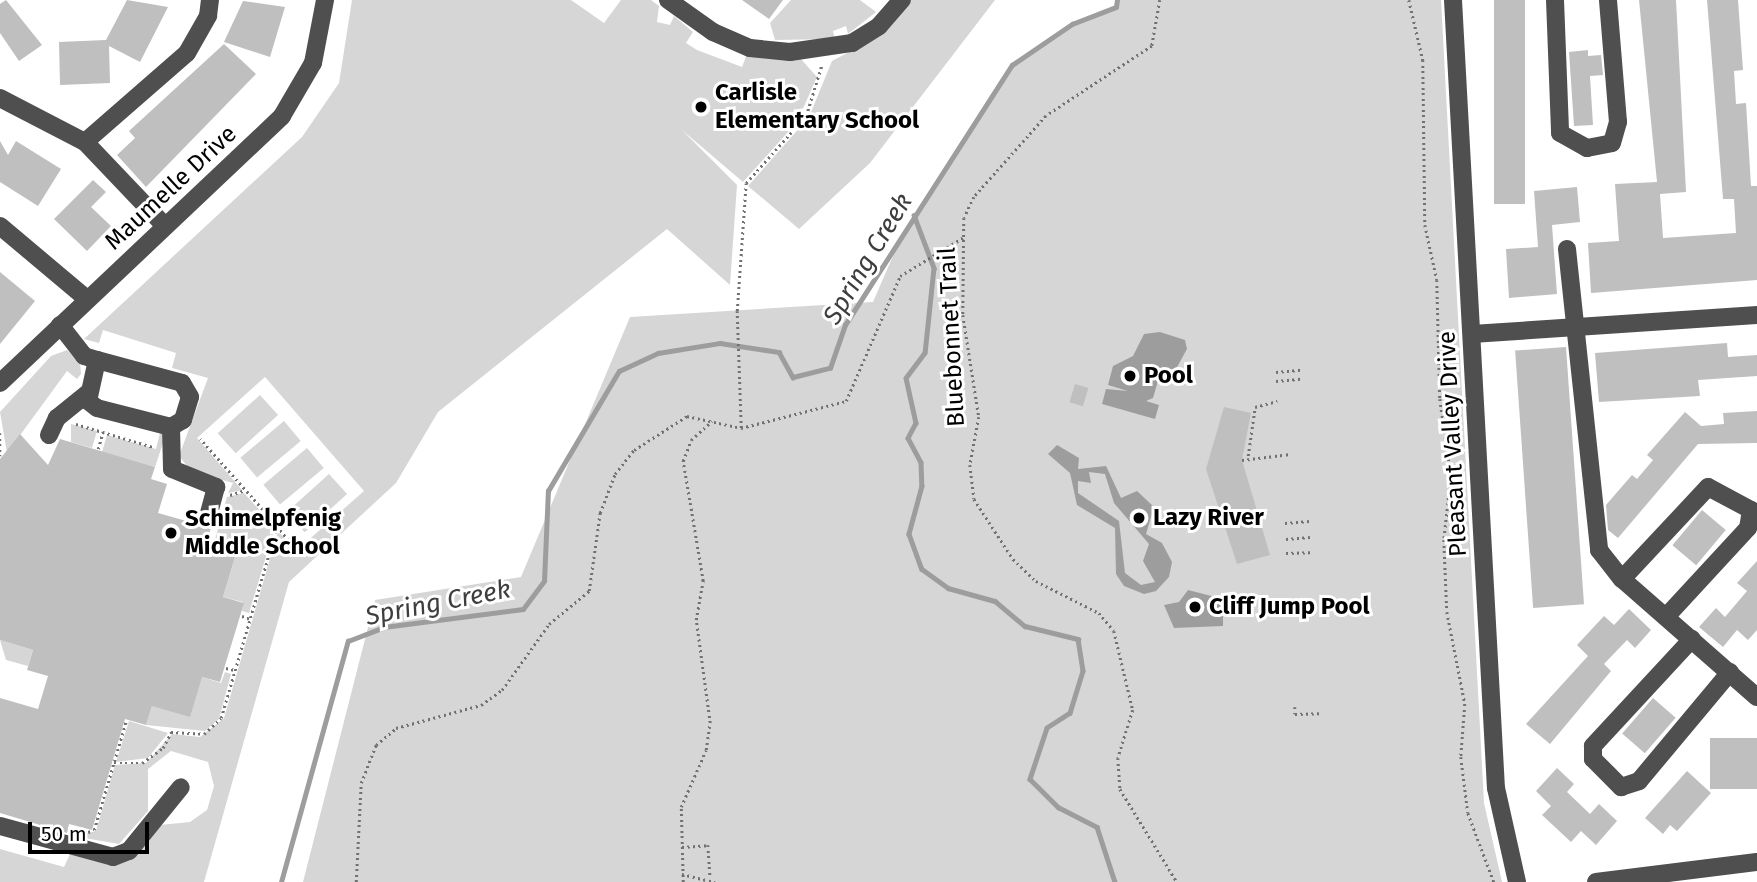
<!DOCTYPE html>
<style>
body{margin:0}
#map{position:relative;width:1757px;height:882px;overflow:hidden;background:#fff;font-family:"Fira Sans",sans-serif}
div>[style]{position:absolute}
.green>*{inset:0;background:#d6d6d6;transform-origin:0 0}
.water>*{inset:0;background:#9d9d9d}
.stream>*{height:4.5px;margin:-2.25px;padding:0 2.25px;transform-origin:2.25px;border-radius:2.25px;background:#9d9d9d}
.building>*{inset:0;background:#bfbfbf;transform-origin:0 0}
.path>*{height:2.5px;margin-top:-1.25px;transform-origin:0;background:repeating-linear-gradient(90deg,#717171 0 2px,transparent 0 5.5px)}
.minor>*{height:18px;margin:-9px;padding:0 9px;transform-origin:9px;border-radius:9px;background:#4f4f4f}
.dots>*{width:19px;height:19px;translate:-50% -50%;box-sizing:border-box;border:4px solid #fff;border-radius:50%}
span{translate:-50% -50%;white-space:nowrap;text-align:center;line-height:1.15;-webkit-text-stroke:6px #fff;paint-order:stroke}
.poi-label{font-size:24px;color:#000;font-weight:700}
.left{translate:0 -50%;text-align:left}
.street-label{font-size:24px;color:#000}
.water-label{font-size:26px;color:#3e3e3e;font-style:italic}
.scale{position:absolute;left:28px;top:822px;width:121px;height:32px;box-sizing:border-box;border:4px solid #000;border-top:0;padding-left:9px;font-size:21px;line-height:24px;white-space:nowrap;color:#000;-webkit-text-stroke:5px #fff;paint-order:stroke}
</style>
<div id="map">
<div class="green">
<i style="clip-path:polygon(352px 0,571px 0,604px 23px,621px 0,651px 0,659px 6px,657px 22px,670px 25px,674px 16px,693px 32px,686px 43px,697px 50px,742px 67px,747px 54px,800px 58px,817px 77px,797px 122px,743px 182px,682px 130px,737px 185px,730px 285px,667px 229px,438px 412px,396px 483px,289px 582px,204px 882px,0 882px,0 849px,64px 867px,70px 854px,115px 864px,131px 858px,160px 825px,190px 822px,207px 810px,214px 786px,208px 762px,171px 751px,148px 769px,148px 811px,119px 844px,73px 836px,96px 831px,115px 765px,146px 763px,172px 734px,200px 737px,224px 718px,278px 531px,296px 551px,364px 491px,265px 377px,197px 438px,242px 490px,228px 493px,233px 483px,191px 471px,179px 456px,208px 378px,172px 368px,176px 353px,103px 330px,99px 343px,84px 339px,302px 137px,339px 83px)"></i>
<i style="clip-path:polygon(791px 0,860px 0,876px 12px,848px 34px,846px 26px,833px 31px,835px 39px,775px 40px,770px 23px)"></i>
<i style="clip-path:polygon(910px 0,995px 0,870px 163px,799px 229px,748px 186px,809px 117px,832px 61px,864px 44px)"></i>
<i style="clip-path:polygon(1117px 0,1441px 0,1484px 803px,1502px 882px,303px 882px,375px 600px,521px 577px,630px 317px,873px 302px,902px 235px,1012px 65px,1072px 24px,1116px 7px)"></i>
<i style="clip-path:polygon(67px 350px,80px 362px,81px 374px,77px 379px,67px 371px,7px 453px,0 412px,51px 356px)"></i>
<i style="left:260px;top:395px;width:27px;height:57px;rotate:48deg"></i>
<i style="left:284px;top:421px;width:26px;height:57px;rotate:50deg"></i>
<i style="clip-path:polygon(71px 424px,97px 431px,92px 448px,71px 442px)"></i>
<i style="clip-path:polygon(160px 433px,166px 434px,155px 467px,102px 452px,107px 435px,156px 449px)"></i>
<i style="left:307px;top:448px;width:26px;height:57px;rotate:50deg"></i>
<i style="left:329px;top:474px;width:27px;height:57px;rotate:48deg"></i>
<i style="clip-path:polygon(244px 493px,275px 527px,249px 613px,242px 611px,243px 602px,223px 597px,235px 557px,212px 550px,227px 497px)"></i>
<i style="clip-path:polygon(0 640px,33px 650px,28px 666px,6px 660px)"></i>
<i style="clip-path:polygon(225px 672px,231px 674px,219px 719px,205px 731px,146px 725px,152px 706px,202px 677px,221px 683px)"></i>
<i style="clip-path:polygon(129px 721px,168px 733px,148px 758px,116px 762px)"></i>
</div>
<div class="water">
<i style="clip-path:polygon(1160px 332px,1185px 340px,1187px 349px,1176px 369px,1148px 369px,1158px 381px,1153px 398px,1146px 401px,1159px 405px,1155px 419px,1102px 404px,1106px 389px,1128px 391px,1108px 385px,1113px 366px,1133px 356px,1144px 334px)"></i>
<i style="clip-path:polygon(evenodd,1057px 445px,1079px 458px,1078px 469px,1106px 466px,1121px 498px,1137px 491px,1154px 507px,1146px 534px,1162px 543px,1172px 562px,1169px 577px,1156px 591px,1144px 594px,1124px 586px,1116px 574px,1115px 528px,1077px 505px,1070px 473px,1048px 454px,1057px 445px,1089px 472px,1105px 474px,1114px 503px,1149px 544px,1143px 561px,1155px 582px,1141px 585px,1125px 573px,1119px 521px,1078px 493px,1078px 481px,1091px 483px,1089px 472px)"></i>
<i style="clip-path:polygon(1188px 590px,1223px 599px,1223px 626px,1174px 628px,1164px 605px,1179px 602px)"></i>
</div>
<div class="stream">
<i style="left:914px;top:215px;width:57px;rotate:69.3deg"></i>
<i style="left:934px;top:268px;width:85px;rotate:96deg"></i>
<i style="left:925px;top:353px;width:31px;rotate:127deg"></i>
<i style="left:906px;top:378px;width:46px;rotate:77.5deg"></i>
<i style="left:916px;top:423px;width:17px;rotate:118deg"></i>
<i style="left:908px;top:438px;width:27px;rotate:62deg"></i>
<i style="left:921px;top:462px;width:24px;rotate:88deg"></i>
<i style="left:922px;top:486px;width:50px;rotate:105.2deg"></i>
<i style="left:909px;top:534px;width:37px;rotate:70deg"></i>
<i style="left:922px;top:569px;width:32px;rotate:36deg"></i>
<i style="left:948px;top:588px;width:49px;rotate:15.5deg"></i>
<i style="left:995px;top:601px;width:39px;rotate:40deg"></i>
<i style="left:1025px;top:626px;width:55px;rotate:13.8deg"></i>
<i style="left:1078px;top:639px;width:32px;rotate:81deg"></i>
<i style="left:1083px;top:671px;width:44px;rotate:107.2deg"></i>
<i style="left:1070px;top:713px;width:27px;rotate:147deg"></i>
<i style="left:1047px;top:728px;width:54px;rotate:108.4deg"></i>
<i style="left:1030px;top:779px;width:40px;rotate:45deg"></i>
<i style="left:1058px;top:807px;width:44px;rotate:27.1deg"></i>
<i style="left:1097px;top:827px;width:58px;rotate:71.9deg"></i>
<i style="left:281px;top:882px;width:250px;rotate:-74.5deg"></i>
<i style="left:348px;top:641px;width:39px;rotate:-21deg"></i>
<i style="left:384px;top:627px;width:140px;rotate:-7.4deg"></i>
<i style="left:523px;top:609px;width:35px;rotate:-53deg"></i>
<i style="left:544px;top:581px;width:90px;rotate:-87.5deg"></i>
<i style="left:548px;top:491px;width:139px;rotate:-59.4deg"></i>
<i style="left:619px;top:371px;width:43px;rotate:-24.8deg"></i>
<i style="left:658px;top:353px;width:63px;rotate:-9.2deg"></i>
<i style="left:720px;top:343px;width:60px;rotate:8.7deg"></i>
<i style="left:779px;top:352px;width:29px;rotate:61deg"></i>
<i style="left:793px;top:377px;width:38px;rotate:-14deg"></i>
<i style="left:830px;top:368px;width:46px;rotate:-70.8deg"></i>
<i style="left:845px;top:325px;width:309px;rotate:-57.3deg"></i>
<i style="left:1012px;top:65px;width:73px;rotate:-34.3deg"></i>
<i style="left:1072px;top:24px;width:47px;rotate:-21.1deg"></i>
<i style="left:1116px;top:7px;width:7px;rotate:-82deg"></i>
</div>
<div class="building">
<i style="clip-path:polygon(6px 0,42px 45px,19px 61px,0 33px,0 4px)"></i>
<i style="clip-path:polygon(127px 0,168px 7px,140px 62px,109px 46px,110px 83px,60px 85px,59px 42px,106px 40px)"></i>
<i style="clip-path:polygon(742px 0,783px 0,769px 19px)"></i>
<i style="left:1494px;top:0;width:31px;height:204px"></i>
<i style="clip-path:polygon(1639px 0,1676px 0,1686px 192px,1660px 194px,1663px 238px,1736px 233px,1734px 199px,1723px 199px,1707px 0,1738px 0,1743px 70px,1734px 71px,1736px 104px,1746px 103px,1751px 186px,1757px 186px,1757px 280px,1591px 293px,1588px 243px,1619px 241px,1615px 184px,1657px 182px)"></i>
<i style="clip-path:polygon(243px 1px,285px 7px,270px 57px,224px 42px)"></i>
<i style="clip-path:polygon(224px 44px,256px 74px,146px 187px,117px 155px,135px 138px,129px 131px)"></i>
<i style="clip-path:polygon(1588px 50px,1588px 56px,1601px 55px,1603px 75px,1590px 76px,1593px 125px,1574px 126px,1569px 52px)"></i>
<i style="clip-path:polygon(0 141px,8px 155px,16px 141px,61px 169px,38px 206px,0 182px)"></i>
<i style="clip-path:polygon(93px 180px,106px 192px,91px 207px,111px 226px,87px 251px,54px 219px)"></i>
<i style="clip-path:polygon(1577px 187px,1580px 222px,1552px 225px,1557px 294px,1509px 298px,1506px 249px,1538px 247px,1534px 191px)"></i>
<i style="clip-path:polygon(0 272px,35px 301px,0 344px)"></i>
<i style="clip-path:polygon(1727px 343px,1728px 357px,1757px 355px,1757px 376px,1698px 380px,1700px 396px,1599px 402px,1595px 353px)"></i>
<i style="left:1566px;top:347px;width:258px;height:51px;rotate:86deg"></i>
<i style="left:1075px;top:384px;width:14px;height:19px;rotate:17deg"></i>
<i style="clip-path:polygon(1224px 407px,1251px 413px,1242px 460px,1270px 555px,1237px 564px,1206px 469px)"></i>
<i style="clip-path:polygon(1757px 411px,1757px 443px,1698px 444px,1618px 538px,1608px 530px,1606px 505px,1632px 475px,1637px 479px,1653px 460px,1647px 455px,1685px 412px,1701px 426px,1724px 424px,1723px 413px)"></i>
<i style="clip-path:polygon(20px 434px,48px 465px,60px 439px,155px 467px,151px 479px,167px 484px,158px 513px,211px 528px,205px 548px,235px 557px,223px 597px,244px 603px,220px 682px,202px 677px,190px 717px,152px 706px,146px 725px,125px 719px,92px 830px,69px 824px,67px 833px,0 813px,0 698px,38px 709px,48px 676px,27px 670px,33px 650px,0 640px,0 459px)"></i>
<i style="left:1702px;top:510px;width:31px;height:46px;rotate:40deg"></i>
<i style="clip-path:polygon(1757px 561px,1757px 630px,1748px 640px,1737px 630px,1723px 647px,1699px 627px,1716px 608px,1725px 617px,1747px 591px,1737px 583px)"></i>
<i style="clip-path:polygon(1629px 609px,1651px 630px,1635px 648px,1627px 640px,1604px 664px,1611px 671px,1550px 744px,1526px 724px,1588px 656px,1577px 645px,1604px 616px,1614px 625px)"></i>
<i style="left:1653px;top:698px;width:30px;height:47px;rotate:41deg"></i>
<i style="left:1757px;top:738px;width:51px;height:47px;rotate:90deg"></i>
<i style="clip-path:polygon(1557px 768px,1574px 784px,1567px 792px,1590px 814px,1599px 804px,1617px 821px,1596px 845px,1581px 831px,1571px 842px,1542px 815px,1551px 806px,1536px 791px)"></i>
<i style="clip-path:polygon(1687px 771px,1711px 793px,1677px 831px,1670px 825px,1663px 834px,1645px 818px)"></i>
</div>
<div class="path">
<i style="left:1160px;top:0;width:47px;rotate:99.9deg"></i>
<i style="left:1152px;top:46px;width:127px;rotate:146.6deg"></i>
<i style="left:1046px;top:116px;width:108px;rotate:131.6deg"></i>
<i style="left:974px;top:197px;width:23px;rotate:115deg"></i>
<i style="left:964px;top:218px;width:97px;rotate:90.6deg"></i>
<i style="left:963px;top:315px;width:103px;rotate:81.1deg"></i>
<i style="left:979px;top:417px;width:49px;rotate:100.6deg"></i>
<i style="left:970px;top:465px;width:34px;rotate:83deg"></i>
<i style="left:974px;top:499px;width:72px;rotate:57deg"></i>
<i style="left:1013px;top:559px;width:32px;rotate:44deg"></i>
<i style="left:1036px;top:581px;width:71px;rotate:26.9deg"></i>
<i style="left:1099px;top:613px;width:23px;rotate:50deg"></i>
<i style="left:1114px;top:631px;width:81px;rotate:76.5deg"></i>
<i style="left:1133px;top:710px;width:50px;rotate:107.4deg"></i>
<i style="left:1118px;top:758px;width:31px;rotate:86deg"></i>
<i style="left:1120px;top:789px;width:109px;rotate:58.5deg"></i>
<i style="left:1409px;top:0;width:62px;rotate:76.9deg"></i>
<i style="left:1423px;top:60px;width:165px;rotate:89.3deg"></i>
<i style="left:1425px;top:225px;width:56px;rotate:77.7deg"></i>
<i style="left:1437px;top:280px;width:119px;rotate:88.6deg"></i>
<i style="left:1440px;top:399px;width:78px;rotate:81.9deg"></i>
<i style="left:1451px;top:476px;width:64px;rotate:96.2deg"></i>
<i style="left:1444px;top:540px;width:72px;rotate:87.6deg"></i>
<i style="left:1447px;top:612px;width:94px;rotate:78.9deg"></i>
<i style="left:1465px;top:704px;width:53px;rotate:94.3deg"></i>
<i style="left:1461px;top:757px;width:56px;rotate:82.9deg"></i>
<i style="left:1468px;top:813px;width:74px;rotate:69.4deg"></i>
<i style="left:1276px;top:372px;width:25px;rotate:-5deg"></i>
<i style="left:1276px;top:381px;width:25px;rotate:-5deg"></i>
<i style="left:76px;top:424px;width:80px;rotate:16.6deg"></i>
<i style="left:741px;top:428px;width:117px;rotate:-92deg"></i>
<i style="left:737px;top:311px;width:128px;rotate:-86deg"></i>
<i style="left:746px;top:183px;width:90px;rotate:-48.2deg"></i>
<i style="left:806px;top:116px;width:54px;rotate:-72.9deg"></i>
<i style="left:0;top:433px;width:23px;rotate:90deg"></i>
<i style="left:98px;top:449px;width:18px;rotate:-74deg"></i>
<i style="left:1248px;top:456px;width:49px;rotate:-81.9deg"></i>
<i style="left:1255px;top:407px;width:23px;rotate:-15deg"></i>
<i style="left:1242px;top:460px;width:49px;rotate:-7deg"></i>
<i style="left:230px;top:495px;width:16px;rotate:-18deg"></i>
<i style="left:1285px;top:523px;width:24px;rotate:-5deg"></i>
<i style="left:277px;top:526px;width:28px;rotate:51deg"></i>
<i style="left:1286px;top:539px;width:24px;rotate:-5deg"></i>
<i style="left:1286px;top:553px;width:24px;rotate:-2deg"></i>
<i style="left:242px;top:616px;width:9px;rotate:21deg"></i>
<i style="left:226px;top:668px;width:9px;rotate:13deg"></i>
<i style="left:1295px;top:707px;width:7px;rotate:90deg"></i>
<i style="left:1295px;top:714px;width:24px;rotate:-2deg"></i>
<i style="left:114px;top:763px;width:28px"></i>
<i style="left:142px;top:763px;width:26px;rotate:-36deg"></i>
<i style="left:163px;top:748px;width:18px;rotate:-63deg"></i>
<i style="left:171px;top:732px;width:33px;rotate:3deg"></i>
<i style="left:204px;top:734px;width:23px;rotate:-43deg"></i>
<i style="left:221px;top:718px;width:200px;rotate:-73.7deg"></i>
<i style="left:277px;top:526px;width:116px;rotate:-131.5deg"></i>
<i style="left:88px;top:832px;width:6px;rotate:-18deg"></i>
<i style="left:94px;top:830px;width:114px;rotate:-73.6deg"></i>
<i style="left:682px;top:847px;width:26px;rotate:-4deg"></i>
<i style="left:708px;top:845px;width:32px;rotate:86deg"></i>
<i style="left:682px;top:874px;width:34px;rotate:14deg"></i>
<i style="left:356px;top:882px;width:99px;rotate:-87.1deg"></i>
<i style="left:361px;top:783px;width:41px;rotate:-68.5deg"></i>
<i style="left:376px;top:745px;width:26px;rotate:-40deg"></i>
<i style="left:396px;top:728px;width:88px;rotate:-15.1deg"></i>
<i style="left:481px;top:705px;width:26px;rotate:-36deg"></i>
<i style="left:502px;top:690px;width:81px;rotate:-54.5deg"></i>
<i style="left:549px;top:624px;width:52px;rotate:-39.5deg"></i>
<i style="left:589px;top:591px;width:79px;rotate:-82deg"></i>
<i style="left:600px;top:513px;width:42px;rotate:-69deg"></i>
<i style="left:615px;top:474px;width:31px;rotate:-52deg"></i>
<i style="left:634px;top:450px;width:63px;rotate:-32.7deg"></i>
<i style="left:687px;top:416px;width:55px;rotate:12.5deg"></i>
<i style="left:741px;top:428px;width:108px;rotate:-14.4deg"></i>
<i style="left:846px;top:401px;width:136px;rotate:-66.6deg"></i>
<i style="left:900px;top:276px;width:75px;rotate:-31.4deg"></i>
<i style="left:683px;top:882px;width:75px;rotate:-91.5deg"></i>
<i style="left:681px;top:807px;width:62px;rotate:-66.3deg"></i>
<i style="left:706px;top:750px;width:27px;rotate:-82deg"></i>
<i style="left:710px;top:723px;width:104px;rotate:-97.7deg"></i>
<i style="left:696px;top:620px;width:40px;rotate:-80deg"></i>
<i style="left:703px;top:581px;width:122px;rotate:-99.5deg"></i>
<i style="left:683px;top:461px;width:22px;rotate:-69deg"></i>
<i style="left:691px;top:440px;width:28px;rotate:-42deg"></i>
</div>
<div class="minor">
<i style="left:668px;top:0;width:55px;rotate:35.4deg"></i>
<i style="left:713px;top:32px;width:40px;rotate:23.4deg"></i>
<i style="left:750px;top:48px;width:40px;rotate:5.7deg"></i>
<i style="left:790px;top:52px;width:63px;rotate:-8.3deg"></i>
<i style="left:852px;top:43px;width:32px;rotate:-32deg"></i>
<i style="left:879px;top:26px;width:35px;rotate:-49deg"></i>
<i style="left:1453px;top:0;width:789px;rotate:86.88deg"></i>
<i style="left:1496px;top:788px;width:96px;rotate:77.4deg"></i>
<i style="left:1555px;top:0;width:133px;rotate:87.8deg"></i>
<i style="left:1560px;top:133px;width:31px;rotate:29deg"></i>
<i style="left:1587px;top:148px;width:25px;rotate:-11deg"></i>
<i style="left:1612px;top:143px;width:22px;rotate:-74deg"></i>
<i style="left:1618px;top:122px;width:122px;rotate:-94.7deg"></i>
<i style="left:0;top:98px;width:96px;rotate:27.4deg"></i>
<i style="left:0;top:226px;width:114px;rotate:40deg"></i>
<i style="left:165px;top:226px;width:116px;rotate:-133.6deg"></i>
<i style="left:85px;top:142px;width:135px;rotate:-41.1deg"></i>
<i style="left:187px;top:53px;width:43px;rotate:-60.4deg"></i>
<i style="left:208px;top:16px;width:16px;rotate:-83deg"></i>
<i style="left:1567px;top:249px;width:303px;rotate:83.9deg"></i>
<i style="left:1599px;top:550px;width:37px;rotate:52deg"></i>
<i style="left:1622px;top:579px;width:179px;rotate:41.2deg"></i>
<i style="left:60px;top:325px;width:39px;rotate:52deg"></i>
<i style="left:84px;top:356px;width:14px;rotate:17deg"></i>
<i style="left:97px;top:360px;width:88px;rotate:15.1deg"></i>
<i style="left:182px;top:383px;width:16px;rotate:60deg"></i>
<i style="left:190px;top:397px;width:24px;rotate:107deg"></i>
<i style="left:183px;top:420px;width:14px;rotate:150deg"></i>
<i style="left:171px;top:427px;width:76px;rotate:-165.6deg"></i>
<i style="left:97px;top:408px;width:11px;rotate:-142deg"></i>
<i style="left:88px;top:401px;width:42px;rotate:-77.6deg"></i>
<i style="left:1472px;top:334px;width:286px;rotate:-3.8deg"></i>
<i style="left:0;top:383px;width:388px;rotate:-43.4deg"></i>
<i style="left:282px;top:116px;width:61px;rotate:-59.7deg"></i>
<i style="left:313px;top:63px;width:64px;rotate:-79.2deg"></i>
<i style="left:171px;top:427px;width:42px;rotate:88.6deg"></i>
<i style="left:172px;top:469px;width:48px;rotate:22.2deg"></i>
<i style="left:216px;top:487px;width:30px;rotate:105deg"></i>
<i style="left:49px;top:435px;width:19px;rotate:-65deg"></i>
<i style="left:57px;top:418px;width:41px;rotate:-39.1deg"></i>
<i style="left:1622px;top:579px;width:126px;rotate:-46.9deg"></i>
<i style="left:1708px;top:487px;width:49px;rotate:28.1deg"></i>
<i style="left:1751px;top:510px;width:18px;rotate:99deg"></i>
<i style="left:1748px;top:528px;width:121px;rotate:132.7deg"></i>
<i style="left:1692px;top:639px;width:146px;rotate:132.8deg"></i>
<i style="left:1593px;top:746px;width:13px;rotate:90deg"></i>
<i style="left:1593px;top:759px;width:40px;rotate:45deg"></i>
<i style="left:1621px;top:787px;width:19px;rotate:-18deg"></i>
<i style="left:1639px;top:781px;width:142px;rotate:-50.1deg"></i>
<i style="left:0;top:826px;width:117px;rotate:15.3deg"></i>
<i style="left:113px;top:857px;width:17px;rotate:-21deg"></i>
<i style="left:129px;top:851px;width:82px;rotate:-50.9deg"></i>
<i style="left:1596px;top:882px;width:162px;rotate:-7.1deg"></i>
</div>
<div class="dots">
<i style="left:701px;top:107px;background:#000"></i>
<i style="left:1130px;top:376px;background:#000"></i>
<i style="left:1139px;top:518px;background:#000"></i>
<i style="left:171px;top:533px;background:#000"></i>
<i style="left:1195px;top:607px;background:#000"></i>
</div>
<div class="poi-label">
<span class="left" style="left:715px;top:107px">Carlisle<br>Elementary School</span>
<span class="left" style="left:1144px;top:376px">Pool</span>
<span class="left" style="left:1153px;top:518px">Lazy River</span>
<span class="left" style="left:185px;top:533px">Schimelpfenig<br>Middle School</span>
<span class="left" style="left:1209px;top:607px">Cliff Jump Pool</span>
</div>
<div class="street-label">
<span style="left:171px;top:188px;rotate:-43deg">Maumelle Drive</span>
<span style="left:952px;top:337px;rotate:-93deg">Bluebonnet Trail</span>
<span style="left:1453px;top:444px;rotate:-93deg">Pleasant Valley Drive</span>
</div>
<div class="water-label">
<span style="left:868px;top:259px;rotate:-59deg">Spring Creek</span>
<span style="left:438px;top:603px;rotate:-11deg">Spring Creek</span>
</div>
<div class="scale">50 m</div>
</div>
